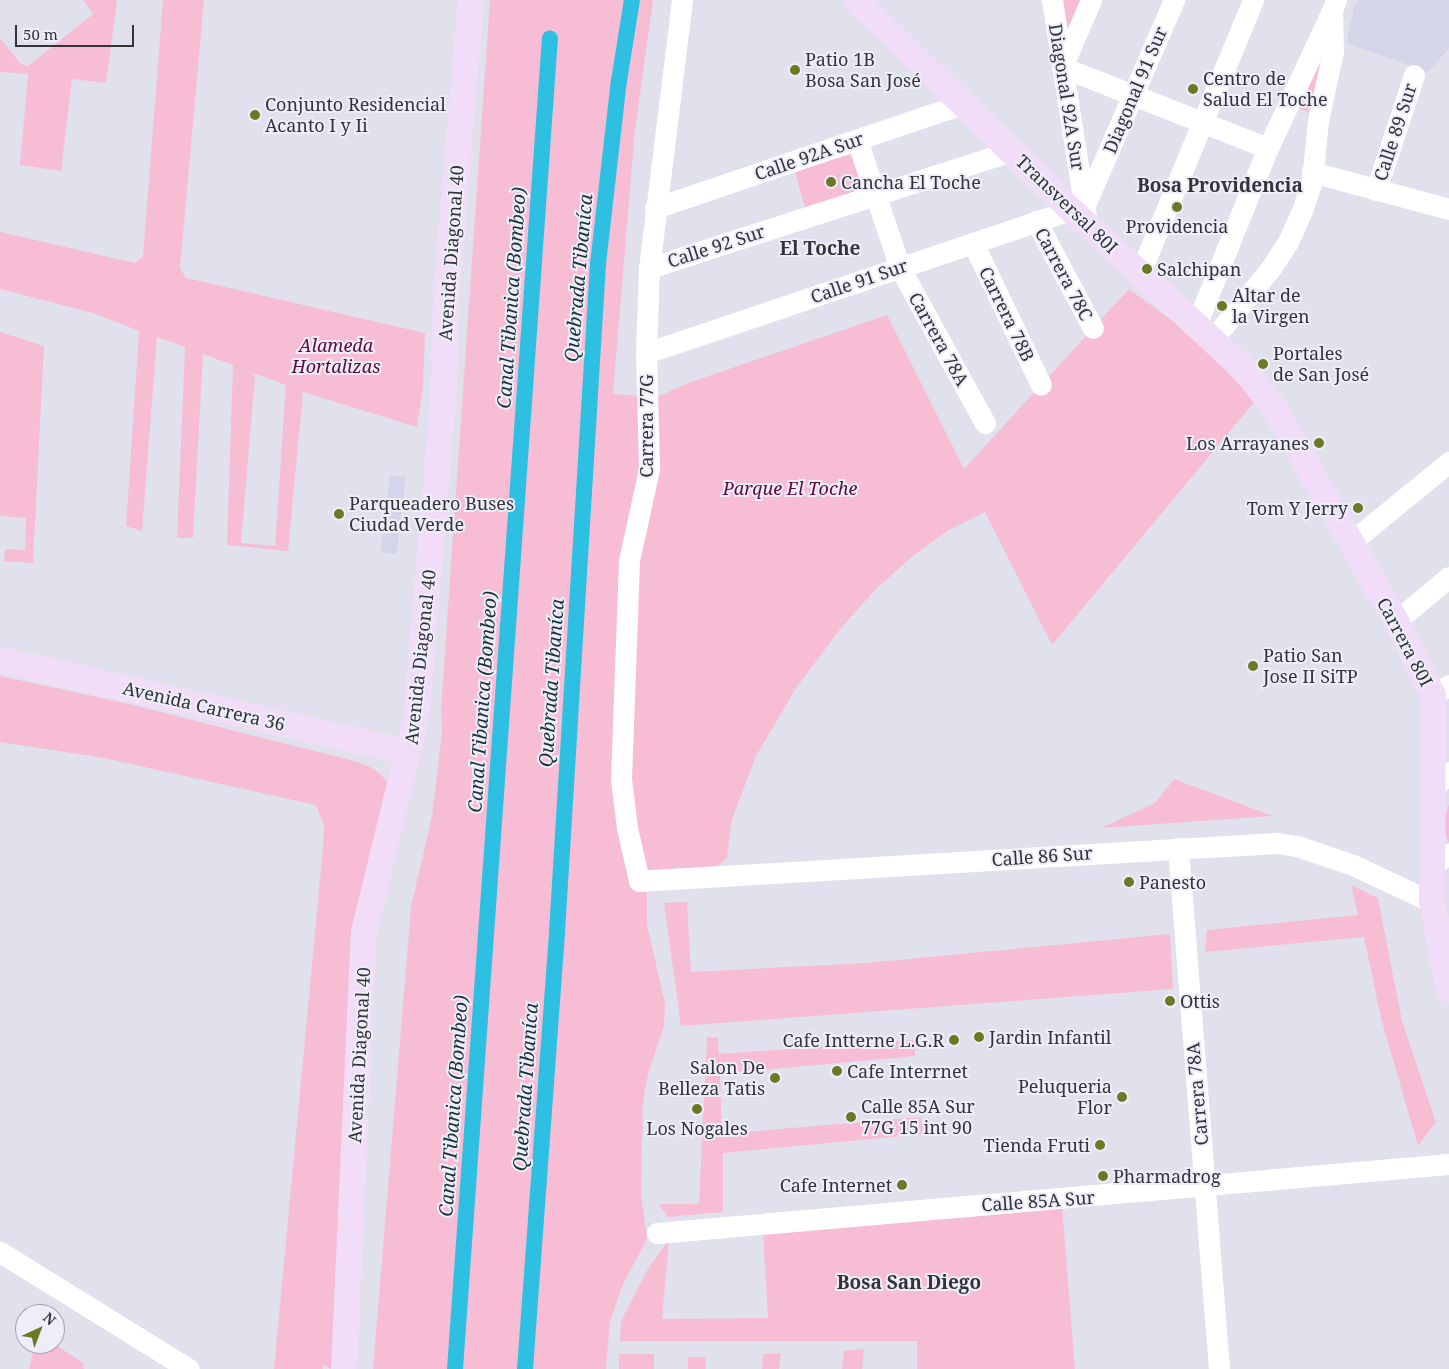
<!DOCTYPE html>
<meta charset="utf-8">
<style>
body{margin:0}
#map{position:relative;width:1449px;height:1369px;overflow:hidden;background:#e1e1ed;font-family:"Noto Serif",serif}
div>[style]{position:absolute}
.built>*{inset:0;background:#d5d5e9;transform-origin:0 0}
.green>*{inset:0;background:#f7bdd5;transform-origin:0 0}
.canal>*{height:16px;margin:-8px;padding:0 8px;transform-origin:8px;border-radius:8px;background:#2ec0e2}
.minor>*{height:21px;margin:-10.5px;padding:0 10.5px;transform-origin:10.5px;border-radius:10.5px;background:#fff}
.major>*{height:26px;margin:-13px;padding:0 13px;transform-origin:13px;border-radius:13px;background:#f2ddf8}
.dots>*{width:14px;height:14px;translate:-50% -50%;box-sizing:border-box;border:2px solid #eeeefb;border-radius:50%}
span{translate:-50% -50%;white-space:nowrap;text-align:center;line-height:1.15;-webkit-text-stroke:4px #eeeefb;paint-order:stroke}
.poi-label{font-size:18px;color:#333338}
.left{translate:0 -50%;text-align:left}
.right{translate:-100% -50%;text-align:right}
.street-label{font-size:18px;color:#333338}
.park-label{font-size:18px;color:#5d0839;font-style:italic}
.neighbourhood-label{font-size:19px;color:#333338;font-weight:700}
.water-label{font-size:19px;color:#1a3137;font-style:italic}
.north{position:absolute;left:15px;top:1304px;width:50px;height:50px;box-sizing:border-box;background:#eeeefb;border:1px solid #a3a3ad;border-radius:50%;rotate:43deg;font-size:14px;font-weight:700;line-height:20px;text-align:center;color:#333338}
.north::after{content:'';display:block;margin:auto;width:18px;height:22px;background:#6b7824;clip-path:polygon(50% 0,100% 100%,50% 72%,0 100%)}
.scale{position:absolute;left:15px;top:25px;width:119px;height:22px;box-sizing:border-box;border:2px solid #333338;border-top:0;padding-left:6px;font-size:15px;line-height:18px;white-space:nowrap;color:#333338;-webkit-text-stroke:4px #eeeefb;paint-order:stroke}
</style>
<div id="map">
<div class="built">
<i style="clip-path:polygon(1359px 0,1449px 0,1449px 48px,1428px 72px,1346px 43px,1354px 8px)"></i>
<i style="left:390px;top:475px;width:16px;height:78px;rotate:7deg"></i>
</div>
<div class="green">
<i style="clip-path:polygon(83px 0,117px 0,106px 83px,72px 79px,61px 171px,20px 165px,28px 74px,0 72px,0 38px,21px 64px,28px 66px,93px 14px)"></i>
<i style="clip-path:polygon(evenodd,163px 0,204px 0,180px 268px,186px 278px,425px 333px,423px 387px,417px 427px,303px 392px,288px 551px,227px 545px,233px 365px,203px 354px,193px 538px,177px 538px,185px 347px,157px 337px,142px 531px,126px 526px,139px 331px,93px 313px,0 289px,0 232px,135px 263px,143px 256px,163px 0,245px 370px,286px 385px,275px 546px,241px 543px,255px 375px,245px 370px)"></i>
<i style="clip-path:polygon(490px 0,653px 0,635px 130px,613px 394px,657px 397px,691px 382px,887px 315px,964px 469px,1129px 289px,1192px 335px,1255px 401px,1052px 645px,985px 512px,949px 530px,915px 554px,876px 589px,841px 628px,796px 688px,756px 756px,731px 822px,727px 858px,718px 866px,647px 870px,647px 925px,665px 1003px,664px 1026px,648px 1074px,643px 1101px,641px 1195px,647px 1239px,623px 1284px,610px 1321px,606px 1369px,373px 1369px,411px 907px,432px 816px,442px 732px,441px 709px)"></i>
<i style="clip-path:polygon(1058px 0,1088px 0,1068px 50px)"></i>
<i style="clip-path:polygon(1326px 47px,1308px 112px,1296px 107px)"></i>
<i style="left:855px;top:153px;width:41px;height:63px;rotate:74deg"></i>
<i style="clip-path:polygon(0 332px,44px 346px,33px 563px,4px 561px,5px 549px,25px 550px,26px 518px,0 516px)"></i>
<i style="clip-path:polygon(0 676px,125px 703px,358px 762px,376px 770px,388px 782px,331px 1369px,323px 1365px,323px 1369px,274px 1369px,323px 847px,324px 825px,316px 805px,104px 758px,0 742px)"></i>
<i style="clip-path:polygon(1174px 779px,1273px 816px,1101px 828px,1155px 803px)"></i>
<i style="clip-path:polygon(1449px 804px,1449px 842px,1448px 842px,1443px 823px)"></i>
<i style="clip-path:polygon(1351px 885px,1378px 898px,1402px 1021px,1436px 1122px,1418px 1146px,1381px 1018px,1364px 937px,1205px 952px,1207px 930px,1358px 915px)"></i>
<i style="clip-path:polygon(687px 902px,691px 972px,867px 963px,1170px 934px,1173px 989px,681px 1026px,664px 903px)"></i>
<i style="clip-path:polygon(707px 1037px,718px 1038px,719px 1054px,915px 1040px,915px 1056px,720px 1074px,722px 1134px,921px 1117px,924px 1134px,723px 1153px,723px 1212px,668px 1217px,659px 1204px,699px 1204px)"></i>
<i style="clip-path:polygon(1062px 1205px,1075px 1369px,917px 1369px,917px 1341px,620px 1341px,621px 1321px,649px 1267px,669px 1240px,662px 1319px,768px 1318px,763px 1231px)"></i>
<i style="clip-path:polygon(35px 1344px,56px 1345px,83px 1363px,84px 1369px,29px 1369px)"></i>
<i style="clip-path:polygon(864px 1349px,862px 1369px,842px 1369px,844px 1351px)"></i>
<i style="clip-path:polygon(781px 1353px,779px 1369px,762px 1369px,763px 1354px)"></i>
<i style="left:619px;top:1354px;width:35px;height:15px"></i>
<i style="left:688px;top:1357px;width:18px;height:12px"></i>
</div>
<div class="canal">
<i style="left:455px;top:1369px;width:1334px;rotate:-85.92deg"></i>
<i style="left:525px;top:1369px;width:438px;rotate:-85.8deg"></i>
<i style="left:557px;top:932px;width:669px;rotate:-86.49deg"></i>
<i style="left:598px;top:264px;width:184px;rotate:-83.5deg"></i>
<i style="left:619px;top:81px;width:82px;rotate:-80.9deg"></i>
</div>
<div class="minor">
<i style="left:682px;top:0;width:270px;rotate:97deg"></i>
<i style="left:649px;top:268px;width:85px;rotate:92deg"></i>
<i style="left:646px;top:353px;width:116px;rotate:88.5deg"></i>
<i style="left:649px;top:469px;width:94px;rotate:102.3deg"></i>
<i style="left:629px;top:561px;width:218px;rotate:92.1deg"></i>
<i style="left:621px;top:779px;width:49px;rotate:83deg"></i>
<i style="left:627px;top:828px;width:54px;rotate:77.2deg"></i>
<i style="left:639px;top:881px;width:639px;rotate:-3.41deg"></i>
<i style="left:1277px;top:843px;width:20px;rotate:9deg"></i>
<i style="left:1297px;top:846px;width:59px;rotate:18.7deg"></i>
<i style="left:1353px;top:865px;width:87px;rotate:25.1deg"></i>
<i style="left:1052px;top:0;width:227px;rotate:81.1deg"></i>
<i style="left:1091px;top:0;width:73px;rotate:113.4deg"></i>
<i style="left:1062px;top:67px;width:221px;rotate:21.5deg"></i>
<i style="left:857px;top:140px;width:135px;rotate:71.4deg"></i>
<i style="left:900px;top:268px;width:177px;rotate:61.3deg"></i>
<i style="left:1312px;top:172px;width:142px;rotate:15.1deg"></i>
<i style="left:1376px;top:190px;width:121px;rotate:-71.7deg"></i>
<i style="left:1084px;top:207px;width:226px;rotate:-66.5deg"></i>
<i style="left:655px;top:208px;width:325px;rotate:-18.7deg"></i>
<i style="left:1036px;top:221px;width:121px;rotate:62deg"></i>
<i style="left:973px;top:243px;width:157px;rotate:64.4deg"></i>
<i style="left:649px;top:268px;width:380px;rotate:-17.9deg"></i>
<i style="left:1140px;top:273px;width:295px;rotate:-67.5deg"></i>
<i style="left:1196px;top:325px;width:191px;rotate:-67.9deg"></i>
<i style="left:1268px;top:148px;width:151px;rotate:-65deg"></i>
<i style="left:1212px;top:340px;width:93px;rotate:-50.7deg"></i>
<i style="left:1271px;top:268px;width:31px;rotate:-57deg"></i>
<i style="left:1288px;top:242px;width:34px;rotate:-66deg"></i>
<i style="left:1302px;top:211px;width:33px;rotate:-72deg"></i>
<i style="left:1312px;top:180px;width:59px;rotate:-84.2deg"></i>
<i style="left:1318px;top:121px;width:72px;rotate:-77.9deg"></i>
<i style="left:1333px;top:51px;width:40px;rotate:-91.4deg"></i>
<i style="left:1332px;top:11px;width:12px;rotate:-70deg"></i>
<i style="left:646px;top:353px;width:448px;rotate:-18.6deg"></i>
<i style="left:1351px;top:542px;width:127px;rotate:-39.2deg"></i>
<i style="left:1396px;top:621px;width:69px;rotate:-39.7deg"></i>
<i style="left:1433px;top:695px;width:19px;rotate:-32deg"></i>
<i style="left:1431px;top:791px;width:26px;rotate:-47deg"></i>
<i style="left:1178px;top:848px;width:523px;rotate:85.5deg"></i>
<i style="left:1431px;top:866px;width:22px;rotate:-34deg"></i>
<i style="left:657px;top:1233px;width:795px;rotate:-4.98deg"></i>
<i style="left:0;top:1252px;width:222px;rotate:31.8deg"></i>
</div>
<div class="major">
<i style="left:856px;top:0;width:301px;rotate:44.3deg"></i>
<i style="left:1071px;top:210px;width:235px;rotate:42.6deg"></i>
<i style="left:1244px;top:369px;width:51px;rotate:52.2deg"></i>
<i style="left:1275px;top:409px;width:244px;rotate:60.3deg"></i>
<i style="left:1396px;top:621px;width:83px;rotate:63.4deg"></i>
<i style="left:1433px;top:695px;width:207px;rotate:90.3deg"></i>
<i style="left:1432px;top:902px;width:89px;rotate:78.9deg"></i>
<i style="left:0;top:660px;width:419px;rotate:12.7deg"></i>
<i style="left:344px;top:1369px;width:437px;rotate:-87.4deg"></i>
<i style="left:364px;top:932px;width:220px;rotate:-76.3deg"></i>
<i style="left:416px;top:718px;width:315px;rotate:-85.1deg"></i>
<i style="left:443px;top:404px;width:120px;rotate:-88.1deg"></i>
<i style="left:447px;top:284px;width:285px;rotate:-85.2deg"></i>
</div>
<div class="dots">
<i style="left:795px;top:70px;background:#6b7824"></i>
<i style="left:1193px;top:89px;background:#6b7824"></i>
<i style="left:255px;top:115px;background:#6b7824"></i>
<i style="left:831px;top:182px;background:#6b7824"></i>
<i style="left:1177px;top:207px;background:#6b7824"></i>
<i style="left:1147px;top:269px;background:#6b7824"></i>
<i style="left:1222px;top:306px;background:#6b7824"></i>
<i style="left:1263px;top:364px;background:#6b7824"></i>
<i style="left:1319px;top:443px;background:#6b7824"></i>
<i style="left:1358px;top:508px;background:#6b7824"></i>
<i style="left:339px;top:514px;background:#6b7824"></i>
<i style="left:1253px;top:666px;background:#6b7824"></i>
<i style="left:1129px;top:882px;background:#6b7824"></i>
<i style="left:1170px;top:1001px;background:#6b7824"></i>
<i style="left:979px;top:1037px;background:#6b7824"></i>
<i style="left:954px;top:1040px;background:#6b7824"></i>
<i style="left:837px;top:1071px;background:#6b7824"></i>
<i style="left:775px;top:1078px;background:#6b7824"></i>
<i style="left:1122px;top:1097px;background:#6b7824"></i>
<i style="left:697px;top:1109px;background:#6b7824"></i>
<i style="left:851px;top:1117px;background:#6b7824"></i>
<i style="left:1100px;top:1145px;background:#6b7824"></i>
<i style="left:1103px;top:1176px;background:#6b7824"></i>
<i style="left:902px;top:1185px;background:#6b7824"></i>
</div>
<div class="poi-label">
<span class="left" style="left:805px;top:70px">Patio 1B<br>Bosa San José</span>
<span class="left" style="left:1203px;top:89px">Centro de<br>Salud El Toche</span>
<span class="left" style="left:265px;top:115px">Conjunto Residencial<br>Acanto I y Ii</span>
<span class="left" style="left:841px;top:182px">Cancha El Toche</span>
<span style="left:1177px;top:226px">Providencia</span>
<span class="left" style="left:1157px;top:269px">Salchipan</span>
<span class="left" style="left:1232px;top:306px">Altar de<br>la Virgen</span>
<span class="left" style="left:1273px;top:364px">Portales<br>de San José</span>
<span class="right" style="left:1309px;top:443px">Los Arrayanes</span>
<span class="left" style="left:349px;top:514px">Parqueadero Buses<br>Ciudad Verde</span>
<span class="right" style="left:1348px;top:508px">Tom Y Jerry</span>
<span class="left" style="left:1263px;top:666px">Patio San<br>Jose II SiTP</span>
<span class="left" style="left:1139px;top:882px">Panesto</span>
<span class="left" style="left:1180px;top:1001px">Ottis</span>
<span class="left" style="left:989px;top:1037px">Jardin Infantil</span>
<span class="right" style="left:944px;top:1040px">Cafe Intterne L.G.R</span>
<span class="right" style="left:765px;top:1078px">Salon De<br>Belleza Tatis</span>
<span class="left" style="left:847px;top:1071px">Cafe Interrnet</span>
<span class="right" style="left:1112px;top:1097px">Peluqueria<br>Flor</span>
<span class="left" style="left:861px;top:1117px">Calle 85A Sur<br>77G 15 int 90</span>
<span style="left:697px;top:1128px">Los Nogales</span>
<span class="right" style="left:1090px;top:1145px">Tienda Fruti</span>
<span class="left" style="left:1113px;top:1176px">Pharmadrog</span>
<span class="right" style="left:892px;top:1185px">Cafe Internet</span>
</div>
<div class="street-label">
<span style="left:1135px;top:90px;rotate:-67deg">Diagonal 91 Sur</span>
<span style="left:1067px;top:97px;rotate:81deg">Diagonal 92A Sur</span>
<span style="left:1395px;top:132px;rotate:-72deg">Calle 89 Sur</span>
<span style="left:809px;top:156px;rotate:-19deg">Calle 92A Sur</span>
<span style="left:1067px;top:204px;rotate:44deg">Transversal 80I</span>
<span style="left:716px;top:246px;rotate:-18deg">Calle 92 Sur</span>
<span style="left:451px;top:253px;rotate:-86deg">Avenida Diagonal 40</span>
<span style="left:1064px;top:274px;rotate:62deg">Carrera 78C</span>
<span style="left:859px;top:281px;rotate:-19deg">Calle 91 Sur</span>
<span style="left:1007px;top:314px;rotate:64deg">Carrera 78B</span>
<span style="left:939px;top:339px;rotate:61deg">Carrera 78A</span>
<span style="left:646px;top:426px;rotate:-90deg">Carrera 77G</span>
<span style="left:1405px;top:642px;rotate:62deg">Carrera 80I</span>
<span style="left:420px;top:657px;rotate:-84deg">Avenida Diagonal 40</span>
<span style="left:204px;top:706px;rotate:13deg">Avenida Carrera 36</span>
<span style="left:1042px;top:856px;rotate:-4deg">Calle 86 Sur</span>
<span style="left:359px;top:1055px;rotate:-87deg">Avenida Diagonal 40</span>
<span style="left:1197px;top:1094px;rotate:-95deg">Carrera 78A</span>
<span style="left:1038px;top:1201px;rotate:-4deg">Calle 85A Sur</span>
</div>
<div class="park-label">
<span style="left:336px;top:356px">Alameda<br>Hortalizas</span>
<span style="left:790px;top:488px">Parque El Toche</span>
</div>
<div class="neighbourhood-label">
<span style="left:1220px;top:186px">Bosa Providencia</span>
<span style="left:820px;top:249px">El Toche</span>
<span style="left:909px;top:1283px">Bosa San Diego</span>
</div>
<div class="water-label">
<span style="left:579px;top:278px;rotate:-85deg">Quebrada Tibaníca</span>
<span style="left:512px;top:298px;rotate:-86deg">Canal Tibanica (Bombeo)</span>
<span style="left:552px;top:683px;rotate:-86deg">Quebrada Tibaníca</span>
<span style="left:483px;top:702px;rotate:-86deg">Canal Tibanica (Bombeo)</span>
<span style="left:526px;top:1087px;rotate:-86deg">Quebrada Tibaníca</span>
<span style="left:454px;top:1106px;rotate:-86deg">Canal Tibanica (Bombeo)</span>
</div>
<div class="north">N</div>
<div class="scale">50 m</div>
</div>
